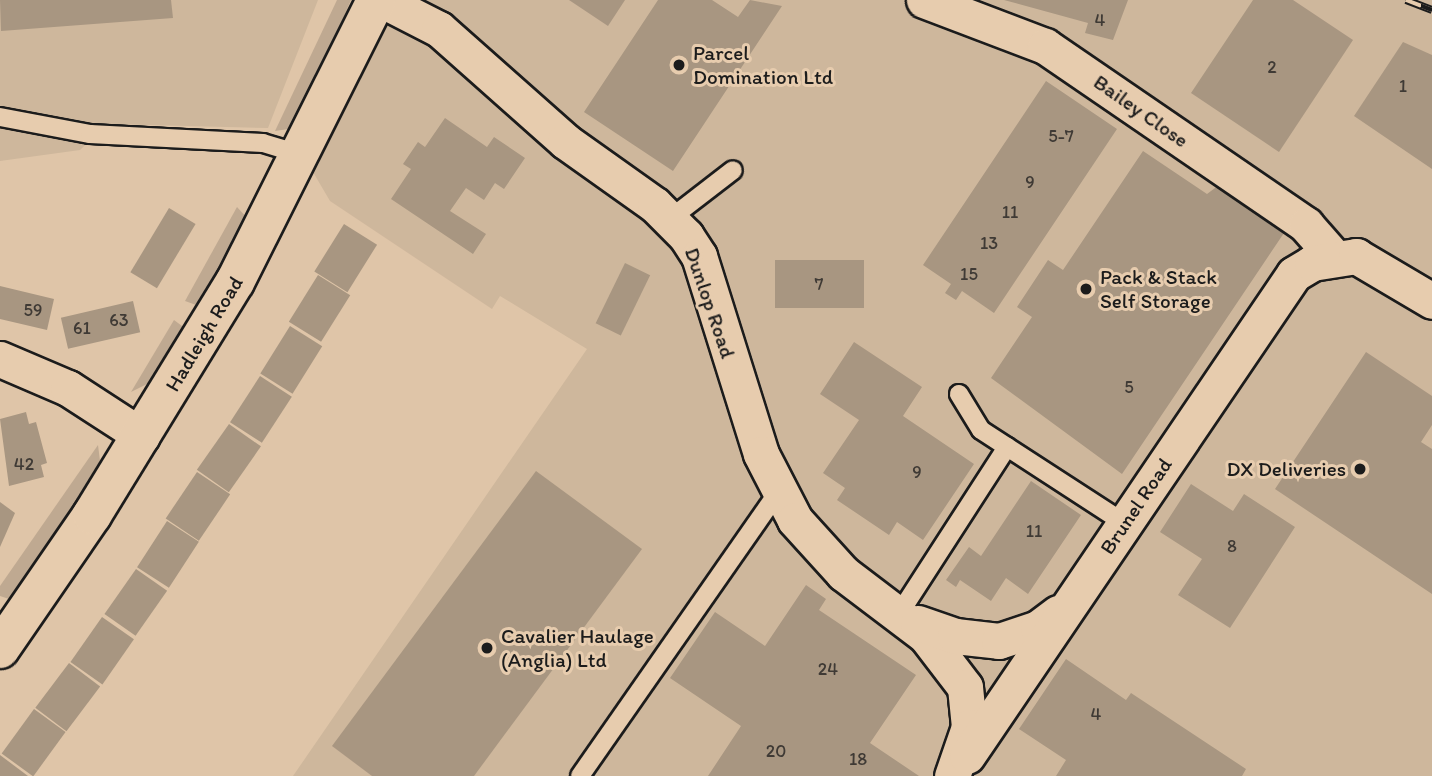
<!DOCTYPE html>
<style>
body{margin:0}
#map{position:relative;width:1432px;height:776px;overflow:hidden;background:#dfc5a8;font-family:Itim,sans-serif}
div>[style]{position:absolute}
.built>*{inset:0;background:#ceb79c}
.green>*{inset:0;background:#bfa991}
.building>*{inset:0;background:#a89681;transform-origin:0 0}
.roads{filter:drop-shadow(2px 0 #1c1c1c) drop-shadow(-2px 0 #1c1c1c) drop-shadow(0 2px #1c1c1c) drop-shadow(0 -2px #1c1c1c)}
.lane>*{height:18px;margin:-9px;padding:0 9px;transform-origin:9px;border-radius:9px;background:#e7ccae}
.street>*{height:35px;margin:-17.5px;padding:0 17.5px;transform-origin:17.5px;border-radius:17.5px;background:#e7ccae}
.secondary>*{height:38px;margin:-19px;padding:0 19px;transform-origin:19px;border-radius:19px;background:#e7ccae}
.rail>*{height:8px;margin-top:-4px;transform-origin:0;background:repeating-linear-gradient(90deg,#e7ccae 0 16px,#1c1c1c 0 32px);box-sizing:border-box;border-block:2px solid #1c1c1c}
.dots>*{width:19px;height:19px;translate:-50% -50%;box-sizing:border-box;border:4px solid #e7ccae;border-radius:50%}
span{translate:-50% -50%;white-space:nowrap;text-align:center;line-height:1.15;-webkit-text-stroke:6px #e7ccae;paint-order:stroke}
.number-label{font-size:18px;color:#3f3a35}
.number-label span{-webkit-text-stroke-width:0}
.poi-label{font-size:21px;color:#1c1c1c}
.left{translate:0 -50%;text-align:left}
.right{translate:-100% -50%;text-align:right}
.street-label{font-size:21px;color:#1c1c1c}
</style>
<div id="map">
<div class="built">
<i style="clip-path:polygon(0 0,318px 0,268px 128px,107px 124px,80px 150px,0 161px)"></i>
<i style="clip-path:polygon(376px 0,1432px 0,1432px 776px,293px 776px,587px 349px,500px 296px,492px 309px,330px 201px,303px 155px)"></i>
</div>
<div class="green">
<i style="clip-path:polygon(337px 0,351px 0,295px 128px,275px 131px)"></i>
<i style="clip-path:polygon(237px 207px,248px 219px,231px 250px,199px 306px,185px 301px)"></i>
<i style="clip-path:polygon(174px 320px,186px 329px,153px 381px,131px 392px)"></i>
<i style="clip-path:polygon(98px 445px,100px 461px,91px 480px,16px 590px,9px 599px,0 596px,0 586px)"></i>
</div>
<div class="building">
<i style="clip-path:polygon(0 0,171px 0,173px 18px,1px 31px)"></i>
<i style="clip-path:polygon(569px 0,625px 0,608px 26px)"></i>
<i style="clip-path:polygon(658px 0,712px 0,738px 17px,750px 0,782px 6px,673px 171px,584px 112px)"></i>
<i style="clip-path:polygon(1004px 0,1128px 0,1113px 40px,1085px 33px,1088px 23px)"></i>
<i style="clip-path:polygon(1253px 0,1293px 0,1353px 40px,1279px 152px,1191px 93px)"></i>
<i style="clip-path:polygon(1403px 42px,1432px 55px,1432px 169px,1354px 116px)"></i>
<i style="clip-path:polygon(1046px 81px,1117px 129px,994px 313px,962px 291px,956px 300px,945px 293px,951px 284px,923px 265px)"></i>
<i style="clip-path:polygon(445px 118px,487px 147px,494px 137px,525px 158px,504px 189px,495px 183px,484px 200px,466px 188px,450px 211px,486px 234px,473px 254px,391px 199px,411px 169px,403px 164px,418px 142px,425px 147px)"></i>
<i style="clip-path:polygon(1143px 151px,1207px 194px,1219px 185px,1286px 230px,1122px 474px,991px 378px,1032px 317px,1017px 307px,1048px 260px,1063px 270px)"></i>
<i style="left:169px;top:208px;width:31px;height:75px;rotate:31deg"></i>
<i style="left:344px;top:224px;width:39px;height:56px;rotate:32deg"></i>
<i style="left:775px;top:260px;width:89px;height:48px"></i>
<i style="left:625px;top:263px;width:28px;height:67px;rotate:26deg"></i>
<i style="left:318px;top:275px;width:38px;height:55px;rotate:32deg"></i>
<i style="clip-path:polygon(0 286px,54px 299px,47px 330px,0 319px)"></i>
<i style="left:133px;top:301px;width:32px;height:74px;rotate:77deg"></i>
<i style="left:290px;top:326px;width:38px;height:56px;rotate:32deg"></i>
<i style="clip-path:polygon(854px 342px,922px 387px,903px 416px,974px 464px,923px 540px,897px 522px,889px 535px,837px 500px,845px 488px,823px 473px,859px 420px,820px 394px)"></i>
<i style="clip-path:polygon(1366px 352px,1432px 396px,1432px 425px,1421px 442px,1432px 449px,1432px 594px,1275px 489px)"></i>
<i style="left:260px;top:376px;width:38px;height:55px;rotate:33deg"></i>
<i style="clip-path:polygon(26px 412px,29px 424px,36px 422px,47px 463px,41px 465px,44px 477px,9px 486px,0 419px)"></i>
<i style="left:229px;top:424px;width:39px;height:56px;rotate:35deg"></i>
<i style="clip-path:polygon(536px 471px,642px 549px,474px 776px,372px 776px,332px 746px)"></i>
<i style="left:197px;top:472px;width:40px;height:56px;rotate:34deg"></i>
<i style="clip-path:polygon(1031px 481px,1081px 515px,1028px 594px,1006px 578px,991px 601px,960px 580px,956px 587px,946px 580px,969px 547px,981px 556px)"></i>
<i style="clip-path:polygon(1191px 484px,1233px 511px,1244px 494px,1295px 527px,1230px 628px,1178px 595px,1202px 559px,1160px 532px)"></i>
<i style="clip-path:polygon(0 502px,15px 513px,0 547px)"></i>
<i style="left:167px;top:521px;width:38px;height:55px;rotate:33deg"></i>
<i style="left:136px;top:569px;width:38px;height:55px;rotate:35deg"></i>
<i style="clip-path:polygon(806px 585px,826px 599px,819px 610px,916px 675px,870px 743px,919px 776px,708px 776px,741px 726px,670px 678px,715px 612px,765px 646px)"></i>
<i style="left:102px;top:617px;width:39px;height:55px;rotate:35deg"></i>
<i style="clip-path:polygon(1066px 659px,1126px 700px,1131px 693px,1246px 769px,1242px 776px,1056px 776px,1066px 760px,1019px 729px)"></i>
<i style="left:69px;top:663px;width:39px;height:56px;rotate:37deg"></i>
<i style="left:34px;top:709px;width:39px;height:55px;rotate:36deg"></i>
<i style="clip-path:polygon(0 755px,28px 776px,0 776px)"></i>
</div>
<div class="roads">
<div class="lane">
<i style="left:0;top:117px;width:92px;rotate:10.7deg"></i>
<i style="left:90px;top:134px;width:173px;rotate:3deg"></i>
<i style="left:263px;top:143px;width:42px;rotate:16.7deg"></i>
<i style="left:671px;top:218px;width:78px;rotate:-37.7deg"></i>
<i style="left:959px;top:394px;width:42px;rotate:58.6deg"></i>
<i style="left:981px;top:430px;width:171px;rotate:33deg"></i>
<i style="left:899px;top:614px;width:199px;rotate:-57.1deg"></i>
<i style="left:580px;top:776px;width:346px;rotate:-55.1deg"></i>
</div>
<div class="street">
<i style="left:382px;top:0;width:64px;rotate:27deg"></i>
<i style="left:439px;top:29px;width:169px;rotate:41.6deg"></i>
<i style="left:565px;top:141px;width:110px;rotate:35.4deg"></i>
<i style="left:655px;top:205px;width:44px;rotate:45deg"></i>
<i style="left:686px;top:236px;width:24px;rotate:57deg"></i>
<i style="left:699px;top:256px;width:207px;rotate:72.6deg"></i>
<i style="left:761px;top:454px;width:74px;rotate:62.7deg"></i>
<i style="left:795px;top:520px;width:72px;rotate:47.8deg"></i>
<i style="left:843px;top:573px;width:104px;rotate:37.2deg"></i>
<i style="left:926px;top:636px;width:64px;rotate:52.6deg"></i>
<i style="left:965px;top:687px;width:40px;rotate:84.3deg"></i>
<i style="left:969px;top:727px;width:52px;rotate:109.1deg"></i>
<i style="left:924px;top:0;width:129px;rotate:20.8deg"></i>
<i style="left:1045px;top:46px;width:316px;rotate:34.4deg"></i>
<i style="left:1306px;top:225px;width:44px;rotate:48.7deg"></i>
<i style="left:0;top:359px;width:74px;rotate:23.1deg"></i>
<i style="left:68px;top:388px;width:88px;rotate:33deg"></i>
<i style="left:918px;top:623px;width:39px;rotate:19deg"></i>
<i style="left:955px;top:636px;width:44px;rotate:6.5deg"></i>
<i style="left:999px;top:641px;width:41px;rotate:-18.4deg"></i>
<i style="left:1038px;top:628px;width:25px;rotate:-37deg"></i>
<i style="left:967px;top:756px;width:582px;rotate:-55.85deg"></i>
<i style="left:1294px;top:274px;width:21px;rotate:-31deg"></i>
<i style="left:1312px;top:263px;width:45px;rotate:-9deg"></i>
<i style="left:1356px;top:256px;width:88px;rotate:30.6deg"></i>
</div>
<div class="secondary">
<i style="left:0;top:649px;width:163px;rotate:-55.5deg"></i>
<i style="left:92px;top:515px;width:273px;rotate:-58.5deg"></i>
<i style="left:235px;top:282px;width:315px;rotate:-63.4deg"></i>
</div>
</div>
<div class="rail">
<i style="left:1406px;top:0;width:28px;rotate:21deg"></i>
</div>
<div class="dots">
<i style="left:679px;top:65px;background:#1c1c1c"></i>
<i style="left:1086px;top:289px;background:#1c1c1c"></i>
<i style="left:1360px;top:469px;background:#1c1c1c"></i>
<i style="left:487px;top:648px;background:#1c1c1c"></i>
</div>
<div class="number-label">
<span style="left:1100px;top:20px">4</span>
<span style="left:1272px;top:67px">2</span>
<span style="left:1403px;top:86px">1</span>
<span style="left:1061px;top:136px">5-7</span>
<span style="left:1030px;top:182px">9</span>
<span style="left:1010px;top:212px">11</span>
<span style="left:989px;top:243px">13</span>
<span style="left:969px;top:274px">15</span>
<span style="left:819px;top:284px">7</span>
<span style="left:33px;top:310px">59</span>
<span style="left:119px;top:320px">63</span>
<span style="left:82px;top:328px">61</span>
<span style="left:1129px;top:387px">5</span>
<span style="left:24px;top:464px">42</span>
<span style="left:917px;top:472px">9</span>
<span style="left:1034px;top:531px">11</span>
<span style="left:1232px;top:546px">8</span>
<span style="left:828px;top:669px">24</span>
<span style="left:1096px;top:714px">4</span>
<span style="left:776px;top:751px">20</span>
<span style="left:858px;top:759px">18</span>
</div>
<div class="poi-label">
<span class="left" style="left:693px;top:65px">Parcel<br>Domination Ltd</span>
<span class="left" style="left:1100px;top:289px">Pack &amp; Stack<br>Self Storage</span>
<span class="right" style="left:1346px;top:469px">DX Deliveries</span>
<span class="left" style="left:501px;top:648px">Cavalier Haulage<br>(Anglia) Ltd</span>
</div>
<div class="street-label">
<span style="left:1141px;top:111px;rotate:35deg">Bailey Close</span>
<span style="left:710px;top:303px;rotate:71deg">Dunlop Road</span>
<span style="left:204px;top:334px;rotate:-59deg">Hadleigh Road</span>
<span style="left:1136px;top:506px;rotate:-56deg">Brunel Road</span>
</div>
</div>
